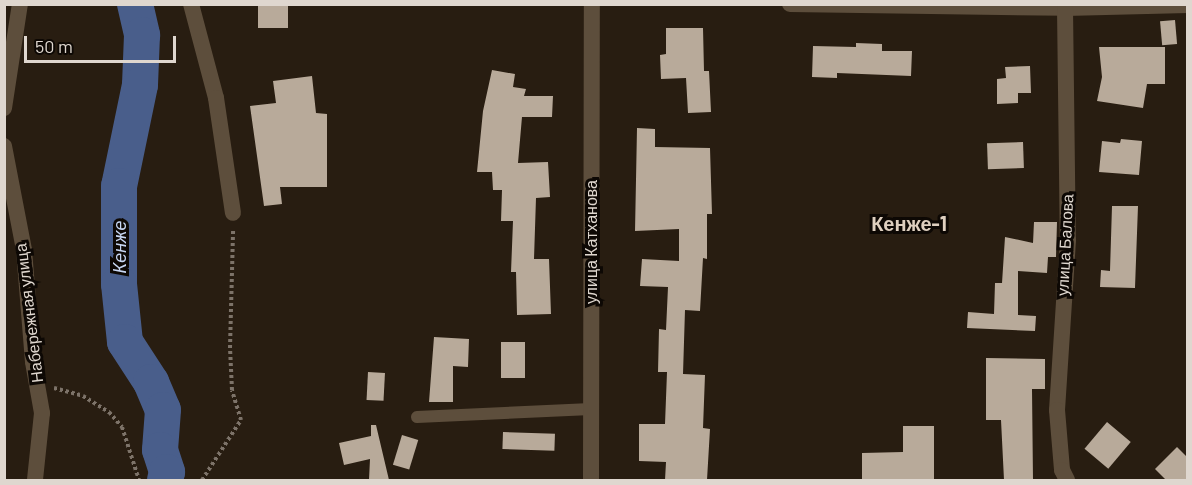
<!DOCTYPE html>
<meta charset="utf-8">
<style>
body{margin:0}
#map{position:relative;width:1192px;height:485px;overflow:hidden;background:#281d11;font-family:Barlow,sans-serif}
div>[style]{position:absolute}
.river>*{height:36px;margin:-18px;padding:0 18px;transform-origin:18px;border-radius:18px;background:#495e8b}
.building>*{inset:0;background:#b8aa9a;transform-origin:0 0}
.path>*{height:4px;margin-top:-2px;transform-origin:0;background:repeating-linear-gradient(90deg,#7d7369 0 3px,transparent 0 6px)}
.service>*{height:12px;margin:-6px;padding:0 6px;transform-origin:6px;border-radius:6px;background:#5d4e3c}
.minor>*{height:16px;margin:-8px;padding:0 8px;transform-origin:8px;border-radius:8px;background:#5d4e3c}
span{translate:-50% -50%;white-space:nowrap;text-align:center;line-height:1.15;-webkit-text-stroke:6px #0d0804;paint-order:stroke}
.street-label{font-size:16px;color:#dfd7cf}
.water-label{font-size:18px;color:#c8d7f3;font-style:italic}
.quarter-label{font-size:20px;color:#decfbf;font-weight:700}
.frame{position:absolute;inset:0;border:6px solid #dfd7cf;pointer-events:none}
.scale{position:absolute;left:24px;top:36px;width:152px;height:27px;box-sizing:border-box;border:3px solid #dfd7cf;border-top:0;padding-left:8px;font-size:18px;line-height:21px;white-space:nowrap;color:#dfd7cf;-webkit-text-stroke:4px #0d0804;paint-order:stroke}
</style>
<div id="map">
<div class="river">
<i style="left:135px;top:4px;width:32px;rotate:77deg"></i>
<i style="left:142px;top:35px;width:50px;rotate:92.3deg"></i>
<i style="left:140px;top:85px;width:103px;rotate:101.7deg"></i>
<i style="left:119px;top:186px;width:98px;rotate:90deg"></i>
<i style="left:119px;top:284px;width:58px;rotate:84.1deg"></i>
<i style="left:125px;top:342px;width:48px;rotate:57deg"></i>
<i style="left:151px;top:382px;width:30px;rotate:67deg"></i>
<i style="left:163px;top:410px;width:40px;rotate:94.3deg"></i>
<i style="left:160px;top:450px;width:23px;rotate:72deg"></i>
<i style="left:167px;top:472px;width:8px;rotate:104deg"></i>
</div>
<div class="building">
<i style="left:258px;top:4px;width:30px;height:24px"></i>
<i style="left:1175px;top:20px;width:24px;height:15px;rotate:85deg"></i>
<i style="clip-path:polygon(666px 28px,703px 28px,704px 71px,709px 71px,711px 112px,688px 113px,686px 78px,661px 79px,660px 55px,666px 54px)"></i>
<i style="clip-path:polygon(856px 43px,882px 44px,882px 51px,912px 51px,911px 76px,837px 73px,837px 78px,812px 77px,813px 46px,856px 47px)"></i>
<i style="clip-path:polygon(1099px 47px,1165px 47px,1165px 84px,1147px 84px,1143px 108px,1097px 101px,1102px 77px)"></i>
<i style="clip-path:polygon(1030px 66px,1031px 93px,1018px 93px,1018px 103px,997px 104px,997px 79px,1006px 78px,1005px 67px)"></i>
<i style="clip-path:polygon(492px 70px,515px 74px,513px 87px,526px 89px,524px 96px,553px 96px,552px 117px,522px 117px,518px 163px,548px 162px,550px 197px,536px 198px,534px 259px,549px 259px,551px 314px,517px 315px,516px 272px,511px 272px,513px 221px,501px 221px,502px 190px,493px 190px,492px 172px,477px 172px,483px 111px)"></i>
<i style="clip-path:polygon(312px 76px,316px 113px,327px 114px,327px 187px,280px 187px,282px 204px,264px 206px,250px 106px,276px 103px,273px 81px)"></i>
<i style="clip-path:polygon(637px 128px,655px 129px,655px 147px,710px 148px,712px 214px,707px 214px,707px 259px,703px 258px,700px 311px,685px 310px,683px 374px,705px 375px,703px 428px,710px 429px,707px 480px,665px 480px,666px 462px,639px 461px,639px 424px,665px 424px,667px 372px,658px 372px,659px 329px,666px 330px,668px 287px,640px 286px,642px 259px,679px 261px,679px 229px,635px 231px)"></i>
<i style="clip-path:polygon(1121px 139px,1142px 141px,1139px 175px,1099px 172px,1102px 141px,1120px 143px)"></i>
<i style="left:1023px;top:142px;width:26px;height:36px;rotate:88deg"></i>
<i style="clip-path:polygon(1112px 206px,1138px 206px,1135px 288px,1100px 287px,1101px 270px,1110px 271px)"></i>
<i style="clip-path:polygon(1034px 222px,1057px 222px,1056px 257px,1048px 257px,1047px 273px,1018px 271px,1018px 315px,1036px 316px,1035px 331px,967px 328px,968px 312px,994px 314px,995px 283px,1002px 283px,1005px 237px,1033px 243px)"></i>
<i style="clip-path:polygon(434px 337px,469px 339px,468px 367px,453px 366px,453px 402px,429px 402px)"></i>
<i style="left:501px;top:342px;width:24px;height:36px"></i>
<i style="clip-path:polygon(986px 358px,1045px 359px,1045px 389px,1032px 389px,1033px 480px,1004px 480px,1001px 420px,986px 420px)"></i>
<i style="left:368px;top:372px;width:17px;height:28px;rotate:3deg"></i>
<i style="left:1107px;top:422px;width:31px;height:35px;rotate:40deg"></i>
<i style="clip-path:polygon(371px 425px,376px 425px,389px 480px,369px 480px,370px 459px,344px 465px,339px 443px,371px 436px)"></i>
<i style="clip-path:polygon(903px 426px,934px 426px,934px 480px,862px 480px,862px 453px,903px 452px)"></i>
<i style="left:503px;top:432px;width:52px;height:17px;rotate:2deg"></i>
<i style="left:402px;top:435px;width:17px;height:31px;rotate:17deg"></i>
<i style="clip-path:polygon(1177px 447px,1188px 458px,1188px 480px,1166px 480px,1155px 469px)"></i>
</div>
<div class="path">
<i style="left:54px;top:388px;width:30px;rotate:15deg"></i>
<i style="left:83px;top:396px;width:31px;rotate:32deg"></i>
<i style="left:109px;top:412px;width:20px;rotate:49deg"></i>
<i style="left:122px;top:427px;width:56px;rotate:72.2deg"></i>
<i style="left:202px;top:480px;width:72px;rotate:-57deg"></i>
<i style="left:241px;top:420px;width:31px;rotate:-107deg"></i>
<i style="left:232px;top:390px;width:42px;rotate:-92.7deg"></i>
<i style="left:230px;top:348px;width:118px;rotate:-88.5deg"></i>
</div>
<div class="service">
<i style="left:417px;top:417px;width:174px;rotate:-2.6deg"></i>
</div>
<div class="minor">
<i style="left:191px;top:4px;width:97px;rotate:75.1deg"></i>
<i style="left:216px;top:98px;width:116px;rotate:81.6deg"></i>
<i style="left:790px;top:4px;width:275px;rotate:0.8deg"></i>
<i style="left:1065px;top:8px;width:123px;rotate:-1.4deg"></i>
<i style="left:1065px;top:8px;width:232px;rotate:89.3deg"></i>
<i style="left:1068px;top:240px;width:170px;rotate:93.7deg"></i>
<i style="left:1057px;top:410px;width:60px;rotate:85.2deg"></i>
<i style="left:1062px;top:470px;width:11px;rotate:63deg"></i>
<i style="left:4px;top:108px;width:105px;rotate:-81.3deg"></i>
<i style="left:4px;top:146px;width:106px;rotate:79.1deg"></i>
<i style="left:24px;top:250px;width:112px;rotate:85.4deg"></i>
<i style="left:33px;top:362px;width:52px;rotate:80deg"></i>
<i style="left:42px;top:413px;width:67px;rotate:96deg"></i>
<i style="left:591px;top:480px;width:476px;rotate:-89.9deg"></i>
</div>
<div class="street-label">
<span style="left:591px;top:242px;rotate:-90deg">улица Катханова</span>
<span style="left:1065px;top:245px;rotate:-87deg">улица Балова</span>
<span style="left:29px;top:313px;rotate:-97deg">Набережная улица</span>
</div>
<div class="water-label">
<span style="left:119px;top:247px;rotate:-90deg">Кенже</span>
</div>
<div class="quarter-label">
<span style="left:909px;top:223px">Кенже-1</span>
</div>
<div class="frame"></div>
<div class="scale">50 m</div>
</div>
